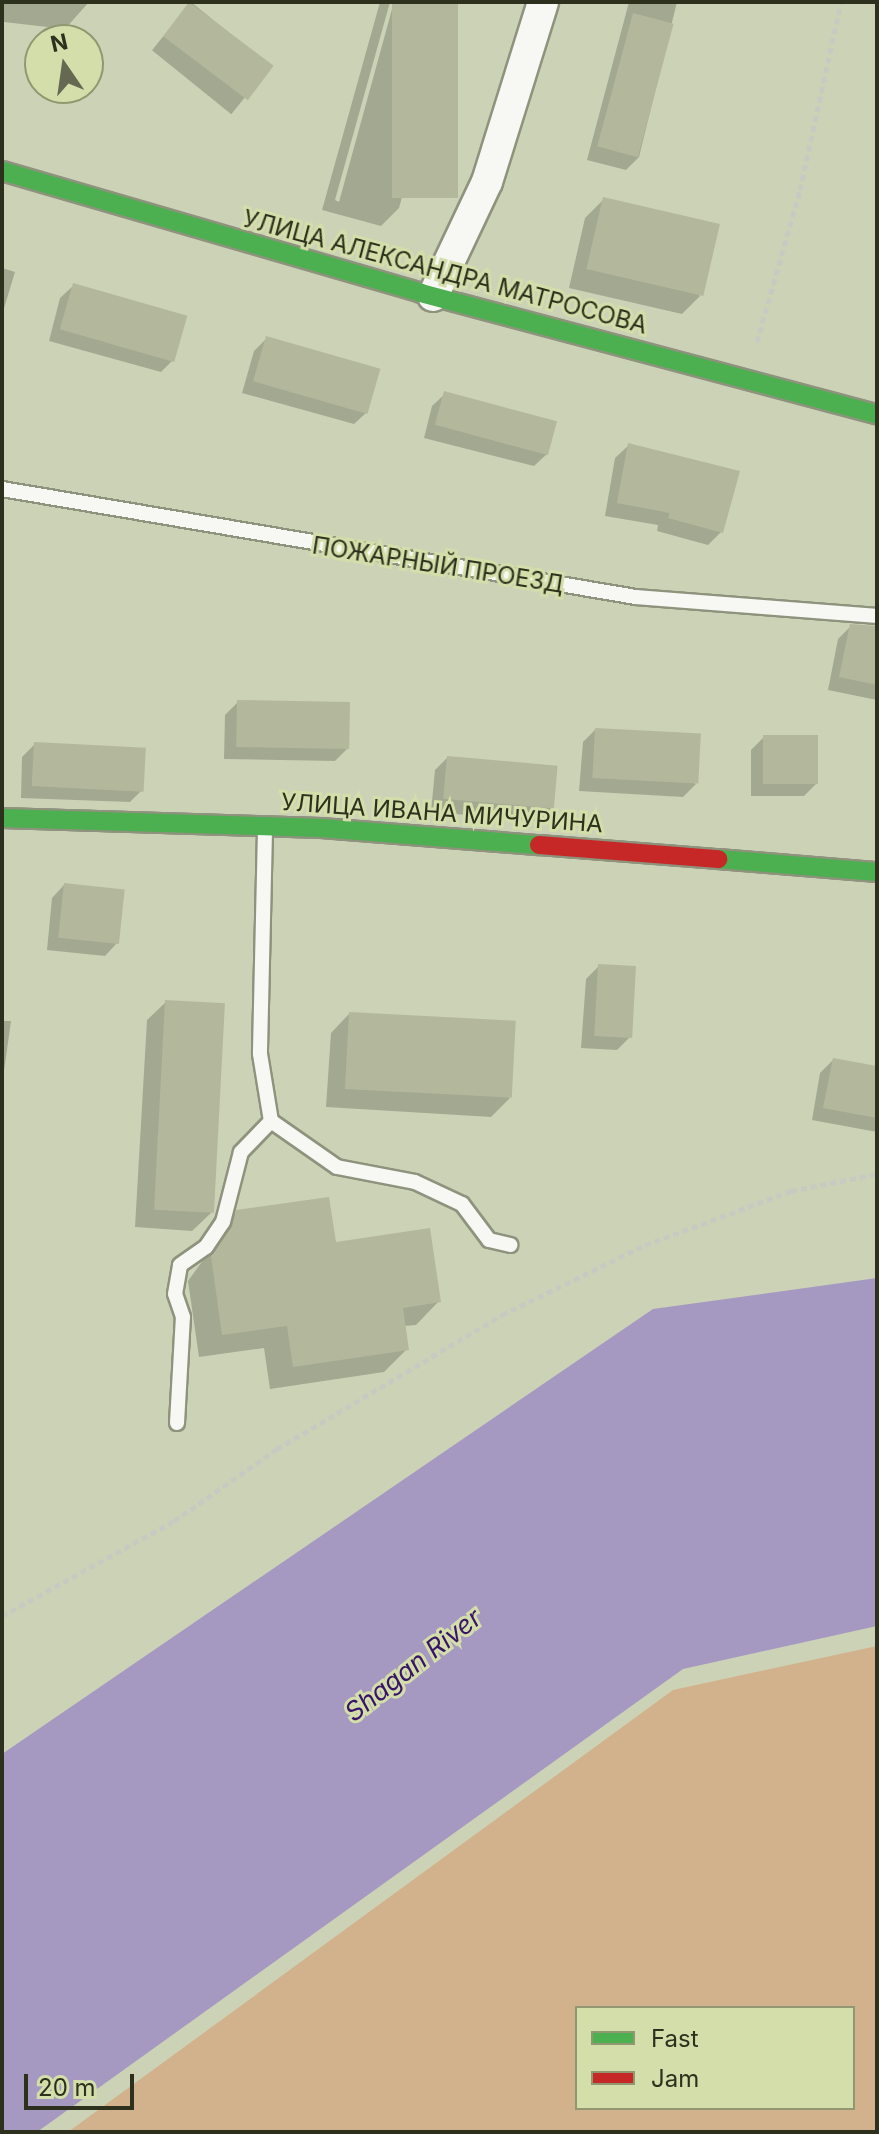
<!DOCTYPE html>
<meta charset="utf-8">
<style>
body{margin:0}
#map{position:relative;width:879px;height:2134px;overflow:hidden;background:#ccd2b6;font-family:Inter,sans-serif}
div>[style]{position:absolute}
.green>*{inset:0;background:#d2b28c}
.water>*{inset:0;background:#a699c1}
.shadow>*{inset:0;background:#0003;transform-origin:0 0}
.building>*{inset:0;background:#b3b89c;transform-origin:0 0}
.path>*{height:5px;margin-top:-2.5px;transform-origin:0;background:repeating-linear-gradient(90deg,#c8cac2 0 6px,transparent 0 10px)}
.roads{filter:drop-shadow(2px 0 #8e937d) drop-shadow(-2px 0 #8e937d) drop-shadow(0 2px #8e937d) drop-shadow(0 -2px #8e937d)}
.lane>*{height:14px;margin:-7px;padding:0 7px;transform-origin:7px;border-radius:7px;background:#f7f8f4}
.street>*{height:30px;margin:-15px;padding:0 15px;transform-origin:15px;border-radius:15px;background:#f7f8f4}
.fast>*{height:18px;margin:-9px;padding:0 9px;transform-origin:9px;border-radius:9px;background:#4caf50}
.jam>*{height:18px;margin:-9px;padding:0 9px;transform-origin:9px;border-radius:9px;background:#c62828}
span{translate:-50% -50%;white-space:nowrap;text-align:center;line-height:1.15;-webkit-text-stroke:6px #d3deaa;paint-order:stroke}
.street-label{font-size:24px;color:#2d301c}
.water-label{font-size:26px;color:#381467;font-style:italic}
.frame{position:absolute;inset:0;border:4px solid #2d301c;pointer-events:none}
.legend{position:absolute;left:575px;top:2006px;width:280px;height:104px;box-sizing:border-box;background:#d3deaa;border:2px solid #919871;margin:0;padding:10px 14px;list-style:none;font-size:24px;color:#2d301c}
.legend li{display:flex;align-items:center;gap:16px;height:40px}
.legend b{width:40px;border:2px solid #919871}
.north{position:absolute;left:24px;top:24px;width:80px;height:80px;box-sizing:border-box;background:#d3deaa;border:2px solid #919871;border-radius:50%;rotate:347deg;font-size:22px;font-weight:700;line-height:32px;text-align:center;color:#2d301c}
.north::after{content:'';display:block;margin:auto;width:28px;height:36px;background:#656952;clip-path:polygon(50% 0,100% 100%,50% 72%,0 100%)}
.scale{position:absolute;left:24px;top:2074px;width:110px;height:36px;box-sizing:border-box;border:4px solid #2d301c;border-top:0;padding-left:10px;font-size:24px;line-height:28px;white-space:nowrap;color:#2d301c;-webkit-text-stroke:6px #d3deaa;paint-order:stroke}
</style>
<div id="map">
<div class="green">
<i style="clip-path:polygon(evenodd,877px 1646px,877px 2132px,68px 2132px,673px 1690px,877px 1646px,577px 2008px,853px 2008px,853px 2108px,577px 2108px,577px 2008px)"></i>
</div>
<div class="water">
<i style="clip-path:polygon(877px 1278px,877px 1626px,683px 1669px,37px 2132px,2px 2132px,2px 1754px,653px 1309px)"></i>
</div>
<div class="shadow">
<i style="clip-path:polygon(2px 2px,89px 2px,65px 29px,4px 22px,2px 35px)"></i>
<i style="left:191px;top:2px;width:102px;height:62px;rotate:39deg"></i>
<i style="clip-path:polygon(380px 2px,390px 2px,335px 200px,339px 202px,394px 2px,456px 2px,399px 208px,381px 226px,322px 210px)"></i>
<i style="clip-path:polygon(629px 2px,677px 2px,639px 157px,626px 170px,587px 160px)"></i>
<i style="clip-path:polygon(604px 199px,700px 296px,682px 314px,569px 288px,585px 218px)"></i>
<i style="clip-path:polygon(2px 268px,15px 272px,2px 315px)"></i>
<i style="clip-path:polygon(73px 286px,174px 359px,161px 372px,49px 341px,60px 298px)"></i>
<i style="clip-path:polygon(267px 338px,367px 412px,354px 424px,242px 393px,254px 351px)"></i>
<i style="clip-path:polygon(445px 394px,547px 454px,534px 466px,424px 438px,432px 406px)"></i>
<i style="clip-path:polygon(628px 446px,721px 532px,708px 545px,657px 531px,658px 525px,605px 516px,615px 458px)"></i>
<i style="clip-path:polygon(851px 626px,877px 627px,877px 700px,828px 690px,838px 639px)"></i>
<i style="clip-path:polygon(238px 702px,348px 748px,335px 761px,224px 759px,225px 715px)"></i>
<i style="clip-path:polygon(595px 730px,696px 784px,683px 797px,579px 791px,583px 742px)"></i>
<i style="clip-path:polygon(764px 737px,817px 783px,804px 796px,751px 796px,751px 750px)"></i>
<i style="clip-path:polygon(35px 744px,142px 790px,130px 802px,21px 798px,22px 757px)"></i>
<i style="clip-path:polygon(447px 758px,552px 808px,539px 821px,431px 812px,435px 770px)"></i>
<i style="clip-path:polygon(64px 885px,117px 943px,105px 956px,47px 950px,52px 898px)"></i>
<i style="clip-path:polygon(599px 966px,630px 1037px,617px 1050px,581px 1048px,586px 979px)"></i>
<i style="clip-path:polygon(166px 1002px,211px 1213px,192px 1231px,135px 1227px,147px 1020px)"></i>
<i style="clip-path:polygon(349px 1014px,510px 1098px,491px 1117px,326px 1107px,331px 1033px)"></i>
<i style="clip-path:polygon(2px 1021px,11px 1021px,2px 1085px)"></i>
<i style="clip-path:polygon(833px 1060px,877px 1068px,877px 1132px,812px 1120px,820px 1073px)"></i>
<i style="clip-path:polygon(237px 1212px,334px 1244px,439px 1301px,416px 1325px,404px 1326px,407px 1349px,384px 1372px,270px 1389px,264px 1348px,199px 1357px,188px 1281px,209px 1252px,214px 1236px)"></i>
</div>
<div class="building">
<i style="left:189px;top:2px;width:106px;height:43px;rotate:37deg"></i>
<i style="left:392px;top:2px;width:66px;height:196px"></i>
<i style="left:633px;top:13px;width:42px;height:138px;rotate:15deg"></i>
<i style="left:603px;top:197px;width:120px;height:74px;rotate:13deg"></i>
<i style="left:73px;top:283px;width:119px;height:48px;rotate:16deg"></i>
<i style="left:266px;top:336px;width:119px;height:47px;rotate:16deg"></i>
<i style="left:444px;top:391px;width:117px;height:35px;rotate:15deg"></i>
<i style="clip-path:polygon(628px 443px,740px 471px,723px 533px,668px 518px,670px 513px,617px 503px)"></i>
<i style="clip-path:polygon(850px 624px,877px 626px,877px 685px,839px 677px)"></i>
<i style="left:237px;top:700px;width:113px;height:47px;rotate:1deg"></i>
<i style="left:595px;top:728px;width:106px;height:50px;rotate:3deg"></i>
<i style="left:763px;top:735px;width:55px;height:49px"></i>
<i style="left:34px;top:742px;width:112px;height:44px;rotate:3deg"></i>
<i style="left:447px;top:756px;width:111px;height:43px;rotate:5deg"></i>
<i style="left:64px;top:883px;width:61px;height:55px;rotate:6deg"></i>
<i style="left:598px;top:964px;width:38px;height:72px;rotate:3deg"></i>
<i style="left:165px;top:1000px;width:60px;height:210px;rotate:3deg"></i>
<i style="left:349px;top:1012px;width:167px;height:77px;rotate:3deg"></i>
<i style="clip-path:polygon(833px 1058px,877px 1066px,877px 1118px,823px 1108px)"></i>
<i style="clip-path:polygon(329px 1197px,336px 1242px,430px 1228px,441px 1302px,403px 1308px,409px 1350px,293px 1367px,287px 1326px,222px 1335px,211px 1256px,232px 1227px,236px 1210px)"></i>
</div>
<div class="path">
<i style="left:757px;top:342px;width:158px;rotate:-74.2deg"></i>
<i style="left:800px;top:190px;width:192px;rotate:-77.7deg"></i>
<i style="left:2px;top:1616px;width:196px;rotate:-28.9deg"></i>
<i style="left:174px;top:1521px;width:126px;rotate:-35deg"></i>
<i style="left:277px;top:1449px;width:262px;rotate:-30.8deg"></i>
<i style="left:502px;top:1315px;width:159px;rotate:-26.1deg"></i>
<i style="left:645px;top:1245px;width:156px;rotate:-20.3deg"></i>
<i style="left:791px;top:1191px;width:88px;rotate:-11.2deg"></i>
</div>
<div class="roads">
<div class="lane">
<i style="left:2px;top:489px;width:643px;rotate:9.67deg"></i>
<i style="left:636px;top:597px;width:242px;rotate:4.5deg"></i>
<i style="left:265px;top:830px;width:224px;rotate:91.3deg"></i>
<i style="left:260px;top:1054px;width:68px;rotate:80.7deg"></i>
<i style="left:271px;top:1121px;width:80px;rotate:34.9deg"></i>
<i style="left:337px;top:1167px;width:79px;rotate:10.9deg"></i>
<i style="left:415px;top:1182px;width:52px;rotate:25.1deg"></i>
<i style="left:462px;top:1204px;width:45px;rotate:53.1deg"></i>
<i style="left:489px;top:1240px;width:22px;rotate:13deg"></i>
<i style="left:177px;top:1423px;width:106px;rotate:-86.8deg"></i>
<i style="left:183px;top:1317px;width:24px;rotate:-109deg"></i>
<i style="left:175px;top:1294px;width:29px;rotate:-80deg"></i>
<i style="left:180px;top:1265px;width:32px;rotate:-35deg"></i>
<i style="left:206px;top:1247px;width:30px;rotate:-56deg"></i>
<i style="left:223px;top:1222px;width:72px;rotate:-75.6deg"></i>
<i style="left:241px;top:1152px;width:43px;rotate:-45.9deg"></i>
</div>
<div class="street">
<i style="left:433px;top:296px;width:126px;rotate:-64.7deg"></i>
<i style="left:487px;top:182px;width:189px;rotate:-72.7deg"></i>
</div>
<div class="fast">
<i style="left:2px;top:171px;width:436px;rotate:16.2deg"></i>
<i style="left:421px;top:293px;width:472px;rotate:14.9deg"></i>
<i style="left:2px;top:818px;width:319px;rotate:1.8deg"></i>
<i style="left:321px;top:828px;width:219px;rotate:4.5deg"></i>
<i style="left:718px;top:859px;width:160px;rotate:4.7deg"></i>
</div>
<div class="jam">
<i style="left:539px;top:845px;width:180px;rotate:4.5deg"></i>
</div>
</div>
<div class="street-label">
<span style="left:445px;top:272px;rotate:15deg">УЛИЦА АЛЕКСАНДРА МАТРОСОВА</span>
<span style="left:438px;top:565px;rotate:9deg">ПОЖАРНЫЙ ПРОЕЗД</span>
<span style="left:442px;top:813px;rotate:4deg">УЛИЦА ИВАНА МИЧУРИНА</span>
</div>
<div class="water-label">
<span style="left:413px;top:1665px;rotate:-38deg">Shagan River</span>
</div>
<div class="frame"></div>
<ul class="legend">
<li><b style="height:10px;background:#4caf50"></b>Fast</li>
<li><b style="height:10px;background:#c62828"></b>Jam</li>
</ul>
<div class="north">N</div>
<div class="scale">20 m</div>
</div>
